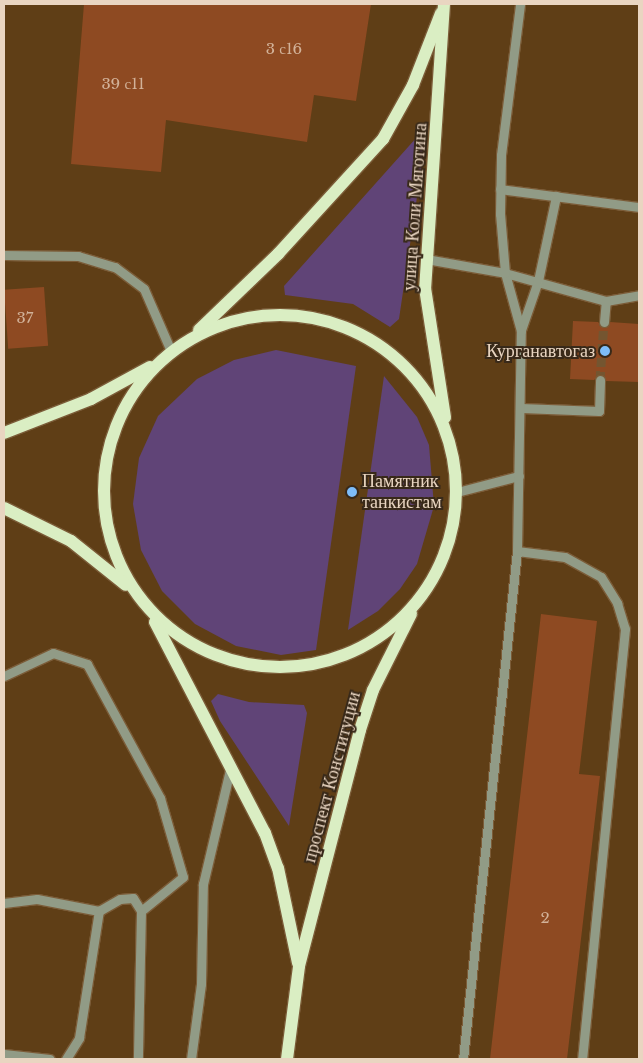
<!DOCTYPE html>
<meta charset="utf-8">
<style>
body{margin:0}
#map{position:relative;width:643px;height:1063px;overflow:hidden;background:#5f3e16;font-family:"Libre Baskerville",serif}
div>[style]{position:absolute}
.green>*{inset:0;background:#604477}
.building>*{inset:0;background:#8e4a22;transform-origin:0 0}
.minor-tunnel>*{height:9px;margin-top:-4.5px;transform-origin:0;background:repeating-linear-gradient(90deg,#745530 0 9px,transparent 0 13.5px)}
.roads{filter:drop-shadow(1px 0 #7b5c38) drop-shadow(-1px 0 #7b5c38) drop-shadow(0 1px #7b5c38) drop-shadow(0 -1px #7b5c38)}
.minor>*{height:9px;margin:-4.5px;padding:0 4.5px;transform-origin:4.5px;border-radius:4.5px;background:#919b86}
.major>*{height:12px;margin:-6px;padding:0 6px;transform-origin:6px;border-radius:6px;background:#daeec3}
.major>.ring{margin:-6px;padding:0;box-sizing:content-box;background:none;border:12px solid #daeec3;border-radius:50%}
.dots>*{width:14px;height:14px;translate:-50% -50%;box-sizing:border-box;border:2px solid #382919;border-radius:50%}
span{translate:-50% -50%;white-space:nowrap;text-align:center;line-height:1.15;-webkit-text-stroke:4px #382919;paint-order:stroke}
.number-label{font-size:15px;color:#d2b299}
.number-label span{-webkit-text-stroke-width:0}
.street-label{font-size:18px;color:#e9d5c1}
.poi-label{font-size:18px;color:#e9d5c1}
.right{translate:-100% -50%;text-align:right}
.left{translate:0 -50%;text-align:left}
.frame{position:absolute;inset:0;border:5px solid #e9d5c1;pointer-events:none}
</style>
<div id="map">
<div class="green">
<i style="clip-path:polygon(426px 136px,399px 319px,390px 327px,353px 304px,285px 295px,284px 286px,417px 137px)"></i>
<i style="clip-path:polygon(276px 350px,356px 366px,316px 650px,281px 655px,236px 646px,195px 624px,162px 591px,141px 550px,133px 504px,139px 458px,158px 416px,197px 379px,234px 360px)"></i>
<i style="clip-path:polygon(384px 376px,417px 417px,429px 445px,434px 506px,417px 564px,400px 589px,378px 611px,348px 630px)"></i>
<i style="clip-path:polygon(218px 694px,249px 702px,304px 705px,307px 713px,289px 826px,220px 721px,211px 701px)"></i>
</div>
<div class="building">
<i style="clip-path:polygon(84px 4px,371px 4px,356px 101px,314px 95px,307px 142px,166px 120px,161px 172px,71px 164px)"></i>
<i style="left:44px;top:287px;width:59px;height:40px;rotate:86deg"></i>
<i style="clip-path:polygon(573px 321px,598px 322px,604px 328px,610px 322px,639px 324px,639px 382px,606px 381px,601px 374px,594px 380px,570px 379px)"></i>
<i style="clip-path:polygon(541px 614px,597px 621px,579px 774px,600px 776px,567px 1059px,490px 1059px)"></i>
</div>
<div class="minor-tunnel">
<i style="left:600px;top:380px;width:58px;rotate:-86.1deg"></i>
</div>
<div class="roads">
<div class="minor">
<i style="left:500px;top:189px;width:140px;rotate:7.4deg"></i>
<i style="left:4px;top:255px;width:74px;rotate:0.8deg"></i>
<i style="left:78px;top:256px;width:39px;rotate:17deg"></i>
<i style="left:115px;top:267px;width:36px;rotate:37deg"></i>
<i style="left:144px;top:289px;width:68px;rotate:66.5deg"></i>
<i style="left:426px;top:259px;width:80px;rotate:10deg"></i>
<i style="left:505px;top:273px;width:105px;rotate:15.5deg"></i>
<i style="left:606px;top:301px;width:34px;rotate:-10deg"></i>
<i style="left:604px;top:322px;width:21px;rotate:-85deg"></i>
<i style="left:521px;top:330px;width:52px;rotate:-70.9deg"></i>
<i style="left:538px;top:281px;width:87px;rotate:-78deg"></i>
<i style="left:521px;top:408px;width:78px;rotate:2.2deg"></i>
<i style="left:599px;top:411px;width:31px;rotate:-88deg"></i>
<i style="left:457px;top:492px;width:64px;rotate:-14.5deg"></i>
<i style="left:517px;top:551px;width:48px;rotate:7.1deg"></i>
<i style="left:565px;top:557px;width:41px;rotate:29.1deg"></i>
<i style="left:601px;top:577px;width:31px;rotate:58deg"></i>
<i style="left:617px;top:603px;width:27px;rotate:73deg"></i>
<i style="left:625px;top:629px;width:432px;rotate:95.7deg"></i>
<i style="left:4px;top:676px;width:54px;rotate:-25.1deg"></i>
<i style="left:53px;top:653px;width:36px;rotate:18deg"></i>
<i style="left:87px;top:664px;width:153px;rotate:61.4deg"></i>
<i style="left:160px;top:798px;width:82px;rotate:73.8deg"></i>
<i style="left:183px;top:877px;width:54px;rotate:141deg"></i>
<i style="left:141px;top:911px;width:148px;rotate:91.2deg"></i>
<i style="left:4px;top:903px;width:33px;rotate:-7deg"></i>
<i style="left:37px;top:899px;width:63px;rotate:11deg"></i>
<i style="left:99px;top:911px;width:24px;rotate:-30deg"></i>
<i style="left:120px;top:899px;width:13px;rotate:-4deg"></i>
<i style="left:133px;top:898px;width:15px;rotate:58deg"></i>
<i style="left:4px;top:1054px;width:46px;rotate:6.2deg"></i>
<i style="left:66px;top:1059px;width:25px;rotate:-58deg"></i>
<i style="left:79px;top:1038px;width:129px;rotate:-81.1deg"></i>
<i style="left:191px;top:1059px;width:76px;rotate:-82.4deg"></i>
<i style="left:201px;top:984px;width:100px;rotate:-88.9deg"></i>
<i style="left:203px;top:884px;width:121px;rotate:-76.7deg"></i>
<i style="left:463px;top:1059px;width:511px;rotate:-83.93deg"></i>
<i style="left:517px;top:551px;width:220px;rotate:-89deg"></i>
<i style="left:521px;top:331px;width:60px;rotate:-105.4deg"></i>
<i style="left:505px;top:273px;width:59px;rotate:-94.8deg"></i>
<i style="left:500px;top:214px;width:59px;rotate:-89deg"></i>
<i style="left:501px;top:155px;width:152px;rotate:-82.8deg"></i>
</div>
<div class="major">
<i style="left:444px;top:4px;width:285px;rotate:93.8deg"></i>
<i style="left:425px;top:288px;width:131px;rotate:81.2deg"></i>
<i class="ring" style="left:104px;top:315px;width:340px;height:340px"></i>
<i style="left:199px;top:330px;width:110px;rotate:-43.9deg"></i>
<i style="left:278px;top:254px;width:156px;rotate:-47.6deg"></i>
<i style="left:383px;top:139px;width:62px;rotate:-60.9deg"></i>
<i style="left:413px;top:85px;width:77px;rotate:-68.7deg"></i>
<i style="left:4px;top:433px;width:93px;rotate:-21.3deg"></i>
<i style="left:91px;top:399px;width:67px;rotate:-28.5deg"></i>
<i style="left:4px;top:508px;width:75px;rotate:26.2deg"></i>
<i style="left:71px;top:541px;width:70px;rotate:38.7deg"></i>
<i style="left:155px;top:622px;width:238px;rotate:62.5deg"></i>
<i style="left:265px;top:833px;width:37px;rotate:70deg"></i>
<i style="left:278px;top:868px;width:97px;rotate:78.1deg"></i>
<i style="left:287px;top:1059px;width:94px;rotate:-82.6deg"></i>
<i style="left:299px;top:966px;width:244px;rotate:-75.5deg"></i>
<i style="left:360px;top:730px;width:42px;rotate:-72deg"></i>
<i style="left:373px;top:690px;width:85px;rotate:-63.4deg"></i>
</div>
</div>
<div class="dots">
<i style="left:605px;top:351px;background:#7ebdf9"></i>
<i style="left:352px;top:492px;background:#7ebdf9"></i>
</div>
<div class="number-label">
<span style="left:284px;top:49px">3 с16</span>
<span style="left:123px;top:84px">39 с11</span>
<span style="left:25px;top:318px">37</span>
<span style="left:545px;top:918px">2</span>
</div>
<div class="street-label">
<span style="left:415px;top:207px;rotate:-86deg">улица Коли Мяготина</span>
<span style="left:332px;top:777px;rotate:-75deg">проспект Конституции</span>
</div>
<div class="poi-label">
<span class="right" style="left:595px;top:351px">Курганавтогаз</span>
<span class="left" style="left:362px;top:492px">Памятник<br>танкистам</span>
</div>
<div class="frame"></div>
</div>
